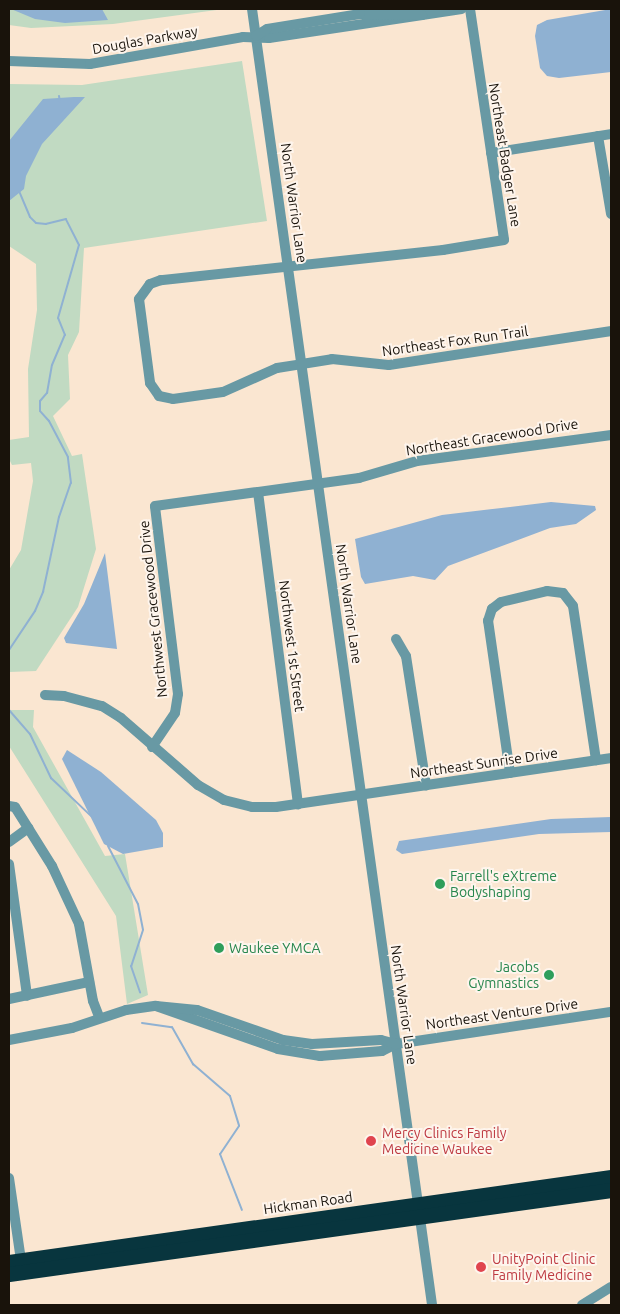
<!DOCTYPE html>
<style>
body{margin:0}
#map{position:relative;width:620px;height:1314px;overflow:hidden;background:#fae6d1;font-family:Ubuntu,sans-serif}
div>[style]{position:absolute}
.green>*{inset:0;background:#c1dac2}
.water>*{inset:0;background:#8fb1d2}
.stream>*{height:2px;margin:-1px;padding:0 1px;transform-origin:1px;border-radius:1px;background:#8fb1d2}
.minor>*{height:10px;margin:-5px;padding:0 5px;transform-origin:5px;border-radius:5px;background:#6899a4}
.highway>*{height:15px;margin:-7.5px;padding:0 7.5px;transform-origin:7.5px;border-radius:7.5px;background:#08353e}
.dots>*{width:14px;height:14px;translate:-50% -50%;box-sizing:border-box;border:2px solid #fef5ed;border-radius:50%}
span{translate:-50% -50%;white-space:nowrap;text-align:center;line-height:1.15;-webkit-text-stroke:4px #fef5ed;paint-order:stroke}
.street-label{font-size:14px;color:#19130b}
.leisure-label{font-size:14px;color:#27864d}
.left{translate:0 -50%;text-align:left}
.right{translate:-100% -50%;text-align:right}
.health-label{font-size:14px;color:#be3a42}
.frame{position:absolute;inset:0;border:10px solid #19130b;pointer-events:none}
</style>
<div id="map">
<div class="green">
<i style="clip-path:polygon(9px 9px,224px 9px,113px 24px,31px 28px,9px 25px)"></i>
<i style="clip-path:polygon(242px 61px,267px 221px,84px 248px,79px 332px,68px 355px,70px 399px,53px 416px,72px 456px,82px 454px,96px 549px,78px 607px,36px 671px,9px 672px,9px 570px,21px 550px,33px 481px,31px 463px,12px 465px,9px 459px,9px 440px,29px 437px,28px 369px,37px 310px,36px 264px,9px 246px,9px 84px,82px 85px)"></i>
<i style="clip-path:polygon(9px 710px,34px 710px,33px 727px,105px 856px,125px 854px,148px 995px,127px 1004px,116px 916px,9px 746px)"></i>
</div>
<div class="water">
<i style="clip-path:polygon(11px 9px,102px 9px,108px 20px,65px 23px,35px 19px)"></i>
<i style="clip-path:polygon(611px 9px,611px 72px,559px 78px,547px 76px,540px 68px,535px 36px,537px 25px,547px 20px)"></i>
<i style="clip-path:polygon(74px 97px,85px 97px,42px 144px,26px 176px,24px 189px,9px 201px,9px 141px,43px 99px)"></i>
<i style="clip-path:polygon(551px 502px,595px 506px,596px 510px,576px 524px,550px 528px,448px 566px,435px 580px,413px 576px,365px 584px,361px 577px,355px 539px,442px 515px)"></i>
<i style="clip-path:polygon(105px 553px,117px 649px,66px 643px,64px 638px,84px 604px)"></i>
<i style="clip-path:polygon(67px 750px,101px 772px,156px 820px,163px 833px,163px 847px,123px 854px,104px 844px,62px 759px)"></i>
<i style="clip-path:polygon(611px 817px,611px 832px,539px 834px,402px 854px,396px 850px,399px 841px,551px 819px)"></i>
</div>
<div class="stream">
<i style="left:59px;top:96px;width:6px;rotate:81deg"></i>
<i style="left:9px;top:650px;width:47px;rotate:-56.3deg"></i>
<i style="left:35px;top:611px;width:21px;rotate:-67deg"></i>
<i style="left:43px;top:592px;width:77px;rotate:-78deg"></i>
<i style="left:59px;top:517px;width:36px;rotate:-71deg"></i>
<i style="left:71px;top:483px;width:26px;rotate:-97deg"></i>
<i style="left:68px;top:457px;width:41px;rotate:-117.8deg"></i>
<i style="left:49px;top:421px;width:13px;rotate:-132deg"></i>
<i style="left:40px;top:411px;width:10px;rotate:-90deg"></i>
<i style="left:40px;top:401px;width:11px;rotate:-49deg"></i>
<i style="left:47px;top:393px;width:28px;rotate:-80deg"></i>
<i style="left:52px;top:365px;width:33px;rotate:-67deg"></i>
<i style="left:65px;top:335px;width:18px;rotate:-112deg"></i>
<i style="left:58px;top:318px;width:76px;rotate:-74deg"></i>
<i style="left:79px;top:245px;width:29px;rotate:-117deg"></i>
<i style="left:66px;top:219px;width:21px;rotate:166deg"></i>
<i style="left:46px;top:224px;width:10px;rotate:-174deg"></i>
<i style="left:36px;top:223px;width:8px;rotate:-135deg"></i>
<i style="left:30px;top:217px;width:28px;rotate:-113deg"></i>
<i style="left:9px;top:710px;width:32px;rotate:49deg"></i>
<i style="left:30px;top:734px;width:49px;rotate:64.5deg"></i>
<i style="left:51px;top:778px;width:55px;rotate:43.5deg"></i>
<i style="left:108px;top:846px;width:65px;rotate:62.7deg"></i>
<i style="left:138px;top:904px;width:26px;rotate:79deg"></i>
<i style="left:143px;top:930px;width:38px;rotate:108deg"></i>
<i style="left:131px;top:966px;width:28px;rotate:71deg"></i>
<i style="left:142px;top:1023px;width:30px;rotate:8deg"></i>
<i style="left:172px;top:1027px;width:43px;rotate:60.4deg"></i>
<i style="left:193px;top:1064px;width:49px;rotate:40.9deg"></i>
<i style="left:230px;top:1096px;width:31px;rotate:73deg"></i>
<i style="left:239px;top:1126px;width:34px;rotate:124deg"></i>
<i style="left:220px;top:1154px;width:60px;rotate:68.6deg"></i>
</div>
<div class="minor">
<i style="left:252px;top:9px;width:1308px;rotate:82.09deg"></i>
<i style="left:470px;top:9px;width:233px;rotate:81.6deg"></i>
<i style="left:504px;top:240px;width:62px;rotate:170.7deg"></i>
<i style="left:443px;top:250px;width:284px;rotate:173.9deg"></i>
<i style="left:161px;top:280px;width:12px;rotate:160deg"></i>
<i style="left:150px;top:284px;width:19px;rotate:126deg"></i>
<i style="left:139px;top:299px;width:85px;rotate:82.5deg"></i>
<i style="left:150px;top:383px;width:16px;rotate:55deg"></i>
<i style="left:159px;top:396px;width:14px;rotate:12deg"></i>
<i style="left:173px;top:399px;width:50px;rotate:-8deg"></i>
<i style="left:223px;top:392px;width:59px;rotate:-24deg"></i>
<i style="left:277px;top:368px;width:25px;rotate:-9deg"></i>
<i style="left:302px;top:364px;width:30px;rotate:-9deg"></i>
<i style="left:332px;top:359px;width:57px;rotate:6deg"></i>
<i style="left:389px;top:365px;width:225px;rotate:-8.7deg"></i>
<i style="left:422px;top:15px;width:40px;rotate:-8.5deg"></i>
<i style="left:9px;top:61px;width:81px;rotate:2.1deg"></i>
<i style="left:90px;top:64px;width:155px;rotate:-10deg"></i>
<i style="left:243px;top:37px;width:26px;rotate:2deg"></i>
<i style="left:269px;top:38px;width:155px;rotate:-8.5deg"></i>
<i style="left:422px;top:15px;width:62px;rotate:-179.1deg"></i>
<i style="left:360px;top:14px;width:94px;rotate:170.8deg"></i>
<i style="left:267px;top:29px;width:13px;rotate:148deg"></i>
<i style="left:598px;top:136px;width:79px;rotate:80.5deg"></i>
<i style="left:491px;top:153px;width:121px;rotate:-9deg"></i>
<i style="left:258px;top:492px;width:315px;rotate:82.7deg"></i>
<i style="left:396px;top:639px;width:20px;rotate:60deg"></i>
<i style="left:406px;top:656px;width:131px;rotate:81.2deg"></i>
<i style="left:45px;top:695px;width:19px;rotate:3deg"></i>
<i style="left:64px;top:696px;width:39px;rotate:15deg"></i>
<i style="left:102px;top:706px;width:22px;rotate:32deg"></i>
<i style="left:121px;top:718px;width:102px;rotate:41deg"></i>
<i style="left:198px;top:785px;width:30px;rotate:30deg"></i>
<i style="left:224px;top:800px;width:29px;rotate:14deg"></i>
<i style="left:252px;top:807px;width:24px"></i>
<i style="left:276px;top:807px;width:339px;rotate:-8.3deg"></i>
<i style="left:152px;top:747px;width:41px;rotate:-55.9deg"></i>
<i style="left:175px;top:713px;width:19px;rotate:-81deg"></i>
<i style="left:178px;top:694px;width:189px;rotate:-97deg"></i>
<i style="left:155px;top:506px;width:206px;rotate:-7.8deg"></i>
<i style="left:359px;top:478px;width:60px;rotate:-16.3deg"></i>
<i style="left:417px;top:461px;width:196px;rotate:-7.6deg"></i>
<i style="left:510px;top:773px;width:154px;rotate:-98.2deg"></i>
<i style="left:488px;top:621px;width:13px;rotate:-72deg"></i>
<i style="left:492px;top:609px;width:11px;rotate:-38deg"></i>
<i style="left:501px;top:602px;width:47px;rotate:-13.4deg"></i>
<i style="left:547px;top:591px;width:16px;rotate:7deg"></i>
<i style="left:563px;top:593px;width:16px;rotate:52deg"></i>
<i style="left:573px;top:606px;width:156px;rotate:81.5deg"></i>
<i style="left:9px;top:806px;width:6px;rotate:9deg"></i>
<i style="left:15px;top:807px;width:70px;rotate:57.9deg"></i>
<i style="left:52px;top:866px;width:64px;rotate:65deg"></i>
<i style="left:79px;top:924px;width:78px;rotate:79.7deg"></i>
<i style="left:93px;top:1001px;width:17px;rotate:69deg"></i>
<i style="left:9px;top:842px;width:24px;rotate:-36deg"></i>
<i style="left:9px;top:864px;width:133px;rotate:82.2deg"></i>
<i style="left:9px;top:999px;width:82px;rotate:-12deg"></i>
<i style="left:156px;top:1006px;width:129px;rotate:19.4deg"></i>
<i style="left:278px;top:1049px;width:43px;rotate:9.5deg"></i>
<i style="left:320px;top:1056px;width:62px;rotate:-4.6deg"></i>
<i style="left:382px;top:1051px;width:16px;rotate:-27deg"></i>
<i style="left:396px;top:1044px;width:217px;rotate:-8.5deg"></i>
<i style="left:9px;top:1040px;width:64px;rotate:-10.8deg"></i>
<i style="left:72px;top:1028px;width:57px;rotate:-18.4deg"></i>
<i style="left:126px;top:1010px;width:30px;rotate:-8deg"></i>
<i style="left:156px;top:1006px;width:41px;rotate:5.6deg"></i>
<i style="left:197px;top:1010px;width:91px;rotate:19.2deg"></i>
<i style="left:283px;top:1040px;width:29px;rotate:8deg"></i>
<i style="left:312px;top:1044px;width:69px;rotate:-3.3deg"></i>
<i style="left:381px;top:1040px;width:16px;rotate:15deg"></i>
<i style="left:9px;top:1178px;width:90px;rotate:81.7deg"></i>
<i style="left:582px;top:1305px;width:34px;rotate:-32deg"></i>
</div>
<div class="highway">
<i style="left:9px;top:1262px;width:608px;rotate:-8.04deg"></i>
<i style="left:9px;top:1274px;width:608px;rotate:-7.94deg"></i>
</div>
<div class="dots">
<i style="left:440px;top:884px;background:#2e9e5b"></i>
<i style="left:219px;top:948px;background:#2e9e5b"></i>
<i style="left:549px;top:975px;background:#2e9e5b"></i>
<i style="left:371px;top:1141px;background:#e0444e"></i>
<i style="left:481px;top:1267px;background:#e0444e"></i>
</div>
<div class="street-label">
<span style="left:145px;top:40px;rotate:-10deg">Douglas Parkway</span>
<span style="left:505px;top:155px;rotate:81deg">Northeast Badger Lane</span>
<span style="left:294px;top:203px;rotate:82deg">North Warrior Lane</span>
<span style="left:455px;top:341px;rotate:-8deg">Northeast Fox Run Trail</span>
<span style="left:492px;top:437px;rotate:-9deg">Northeast Gracewood Drive</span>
<span style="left:349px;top:604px;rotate:82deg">North Warrior Lane</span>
<span style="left:153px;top:609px;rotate:-96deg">Northwest Gracewood Drive</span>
<span style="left:292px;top:646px;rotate:83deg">Northwest 1st Street</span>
<span style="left:484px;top:763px;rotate:-8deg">Northeast Sunrise Drive</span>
<span style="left:404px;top:1005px;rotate:82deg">North Warrior Lane</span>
<span style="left:502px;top:1014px;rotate:-8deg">Northeast Venture Drive</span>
<span style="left:308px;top:1203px;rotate:-8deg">Hickman Road</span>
</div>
<div class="leisure-label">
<span class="left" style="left:450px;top:884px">Farrell's eXtreme<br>Bodyshaping</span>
<span class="left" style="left:229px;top:948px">Waukee YMCA</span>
<span class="right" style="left:539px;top:975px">Jacobs<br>Gymnastics</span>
</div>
<div class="health-label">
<span class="left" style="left:382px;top:1141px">Mercy Clinics Family<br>Medicine Waukee</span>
<span class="left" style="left:492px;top:1267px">UnityPoint Clinic<br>Family Medicine</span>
</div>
<div class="frame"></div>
</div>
